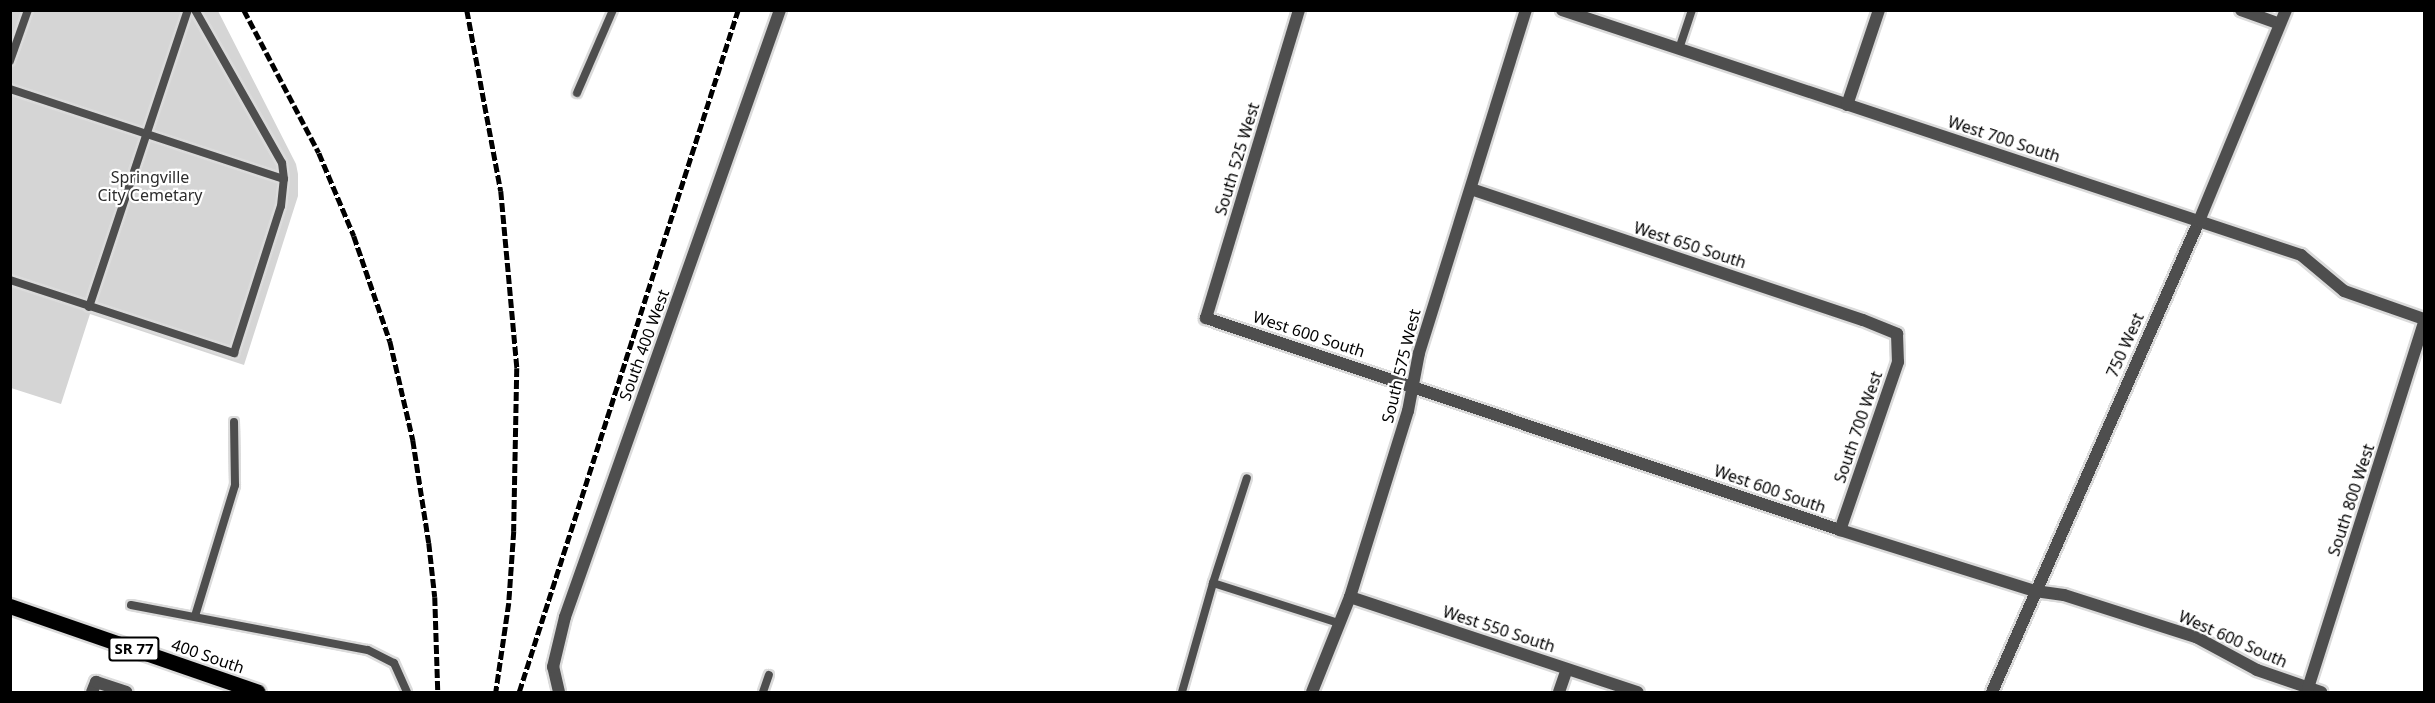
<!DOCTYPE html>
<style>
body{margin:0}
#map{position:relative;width:2435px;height:703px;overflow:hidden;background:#fff;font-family:"Noto Sans",sans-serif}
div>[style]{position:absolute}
.green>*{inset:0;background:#d5d5d5}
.roads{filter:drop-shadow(2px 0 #dbdbdb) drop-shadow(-2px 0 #dbdbdb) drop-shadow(0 2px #dbdbdb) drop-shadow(0 -2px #dbdbdb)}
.service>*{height:8px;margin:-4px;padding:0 4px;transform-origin:4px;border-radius:4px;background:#4e4e4e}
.minor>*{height:12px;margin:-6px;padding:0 6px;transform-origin:6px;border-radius:6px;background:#4e4e4e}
.primary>*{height:15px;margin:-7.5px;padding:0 7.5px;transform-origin:7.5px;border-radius:7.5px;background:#000}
.rail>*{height:4.5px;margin-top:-2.25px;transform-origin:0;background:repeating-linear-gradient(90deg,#000 0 9px,transparent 0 12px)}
span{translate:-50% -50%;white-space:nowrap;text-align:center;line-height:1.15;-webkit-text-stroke:4.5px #fff;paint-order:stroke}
.shield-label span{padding:2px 4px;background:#fff;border:2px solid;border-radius:4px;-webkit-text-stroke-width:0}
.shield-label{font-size:15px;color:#000;font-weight:700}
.street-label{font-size:16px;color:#000}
.park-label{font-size:16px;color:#2c2c2c}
.frame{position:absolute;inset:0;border:12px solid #000;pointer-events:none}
</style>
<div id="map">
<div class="green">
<i style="clip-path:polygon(11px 11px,218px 11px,296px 164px,298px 174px,298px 196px,244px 365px,90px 314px,61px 404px,11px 388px)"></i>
</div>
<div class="roads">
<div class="service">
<i style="left:1679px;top:49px;width:41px;rotate:-71.6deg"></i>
<i style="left:10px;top:61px;width:54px;rotate:-70.6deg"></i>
<i style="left:10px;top:89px;width:288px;rotate:18.2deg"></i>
<i style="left:577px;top:93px;width:90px;rotate:-66.6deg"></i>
<i style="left:10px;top:280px;width:236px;rotate:18.1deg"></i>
<i style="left:234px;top:353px;width:154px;rotate:-72.3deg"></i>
<i style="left:281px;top:206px;width:27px;rotate:-84deg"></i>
<i style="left:284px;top:179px;width:16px;rotate:-97deg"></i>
<i style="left:282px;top:163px;width:176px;rotate:-119.6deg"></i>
<i style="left:89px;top:307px;width:313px;rotate:-71.6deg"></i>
<i style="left:1213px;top:583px;width:110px;rotate:-72.1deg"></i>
<i style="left:131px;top:605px;width:241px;rotate:10.8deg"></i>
<i style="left:368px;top:650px;width:29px;rotate:27deg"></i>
<i style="left:394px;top:663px;width:32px;rotate:66deg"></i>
<i style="left:195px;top:616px;width:137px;rotate:-73deg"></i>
<i style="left:235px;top:485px;width:63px;rotate:-90.9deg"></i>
<i style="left:763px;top:692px;width:18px;rotate:-71deg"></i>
<i style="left:1182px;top:692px;width:113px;rotate:-74.1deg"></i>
<i style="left:1213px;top:583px;width:131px;rotate:17.7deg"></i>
</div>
<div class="minor">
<i style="left:1299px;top:10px;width:322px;rotate:106.8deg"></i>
<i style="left:1206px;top:318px;width:669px;rotate:18.49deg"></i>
<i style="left:1840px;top:530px;width:204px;rotate:17.4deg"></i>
<i style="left:2035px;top:591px;width:29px;rotate:8deg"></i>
<i style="left:2064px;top:595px;width:139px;rotate:17.7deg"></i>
<i style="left:2196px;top:637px;width:69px;rotate:28.4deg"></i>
<i style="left:2257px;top:670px;width:68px;rotate:19deg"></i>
<i style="left:1562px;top:10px;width:779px;rotate:18.34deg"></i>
<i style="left:2301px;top:255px;width:56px;rotate:39.9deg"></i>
<i style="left:2344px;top:291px;width:85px;rotate:19.3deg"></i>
<i style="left:2241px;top:10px;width:41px;rotate:19.7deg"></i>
<i style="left:1847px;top:105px;width:100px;rotate:-71.4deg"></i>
<i style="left:1471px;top:189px;width:413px;rotate:18.5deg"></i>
<i style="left:1863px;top:320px;width:37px;rotate:22deg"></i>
<i style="left:1897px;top:334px;width:28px;rotate:88deg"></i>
<i style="left:1898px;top:362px;width:178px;rotate:109deg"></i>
<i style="left:1350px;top:597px;width:303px;rotate:18.3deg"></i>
<i style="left:2308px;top:688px;width:384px;rotate:-72.4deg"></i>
<i style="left:92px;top:692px;width:11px;rotate:-68deg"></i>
<i style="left:96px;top:682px;width:32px;rotate:18deg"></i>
<i style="left:559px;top:692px;width:26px;rotate:-103deg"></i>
<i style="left:553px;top:667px;width:51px;rotate:-76.5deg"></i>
<i style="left:565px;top:617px;width:644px;rotate:-70.5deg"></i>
<i style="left:1312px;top:692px;width:102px;rotate:-68.2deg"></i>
<i style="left:1350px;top:597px;width:195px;rotate:-72.7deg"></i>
<i style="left:1408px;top:411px;width:59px;rotate:-79.3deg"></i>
<i style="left:1419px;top:353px;width:359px;rotate:-72.7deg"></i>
<i style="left:1559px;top:692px;width:24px;rotate:-71deg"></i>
<i style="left:1992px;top:692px;width:514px;rotate:-66.27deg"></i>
<i style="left:2199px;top:221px;width:228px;rotate:-67.6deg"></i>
</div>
<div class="primary">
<i style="left:10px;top:606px;width:262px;rotate:19.1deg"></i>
</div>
</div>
<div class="rail">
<i style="left:244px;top:10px;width:161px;rotate:62.3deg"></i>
<i style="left:319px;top:153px;width:90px;rotate:67.1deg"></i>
<i style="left:354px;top:236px;width:111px;rotate:71.1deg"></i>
<i style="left:390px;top:341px;width:102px;rotate:76.9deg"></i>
<i style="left:413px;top:440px;width:104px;rotate:81.2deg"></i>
<i style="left:429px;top:543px;width:54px;rotate:83.7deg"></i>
<i style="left:435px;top:597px;width:95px;rotate:88.2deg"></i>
<i style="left:467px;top:10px;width:184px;rotate:79.4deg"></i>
<i style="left:501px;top:191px;width:178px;rotate:84.8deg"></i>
<i style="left:517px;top:368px;width:163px;rotate:91.1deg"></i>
<i style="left:514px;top:531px;width:72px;rotate:94deg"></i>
<i style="left:509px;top:603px;width:90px;rotate:98.3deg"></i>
<i style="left:519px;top:692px;width:716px;rotate:-72.2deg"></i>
</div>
<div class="shield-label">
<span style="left:134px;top:649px">SR 77</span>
</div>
<div class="street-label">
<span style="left:2004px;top:139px;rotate:18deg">West 700 South</span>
<span style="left:1237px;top:159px;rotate:-73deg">South 525 West</span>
<span style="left:1690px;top:245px;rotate:18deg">West 650 South</span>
<span style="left:1309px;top:334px;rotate:18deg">West 600 South</span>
<span style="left:644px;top:345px;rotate:-70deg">South 400 West</span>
<span style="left:2125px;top:345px;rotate:-66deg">750 West</span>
<span style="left:1401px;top:366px;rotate:-76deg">South 575 West</span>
<span style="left:1858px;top:427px;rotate:-71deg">South 700 West</span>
<span style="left:1770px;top:489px;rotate:19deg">West 600 South</span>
<span style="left:2351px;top:500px;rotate:-72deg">South 800 West</span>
<span style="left:1499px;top:629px;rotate:18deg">West 550 South</span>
<span style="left:2233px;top:639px;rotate:24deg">West 600 South</span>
<span style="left:208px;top:656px;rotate:19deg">400 South</span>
</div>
<div class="park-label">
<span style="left:150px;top:186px">Springville<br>City Cemetary</span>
</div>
<div class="frame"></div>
</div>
